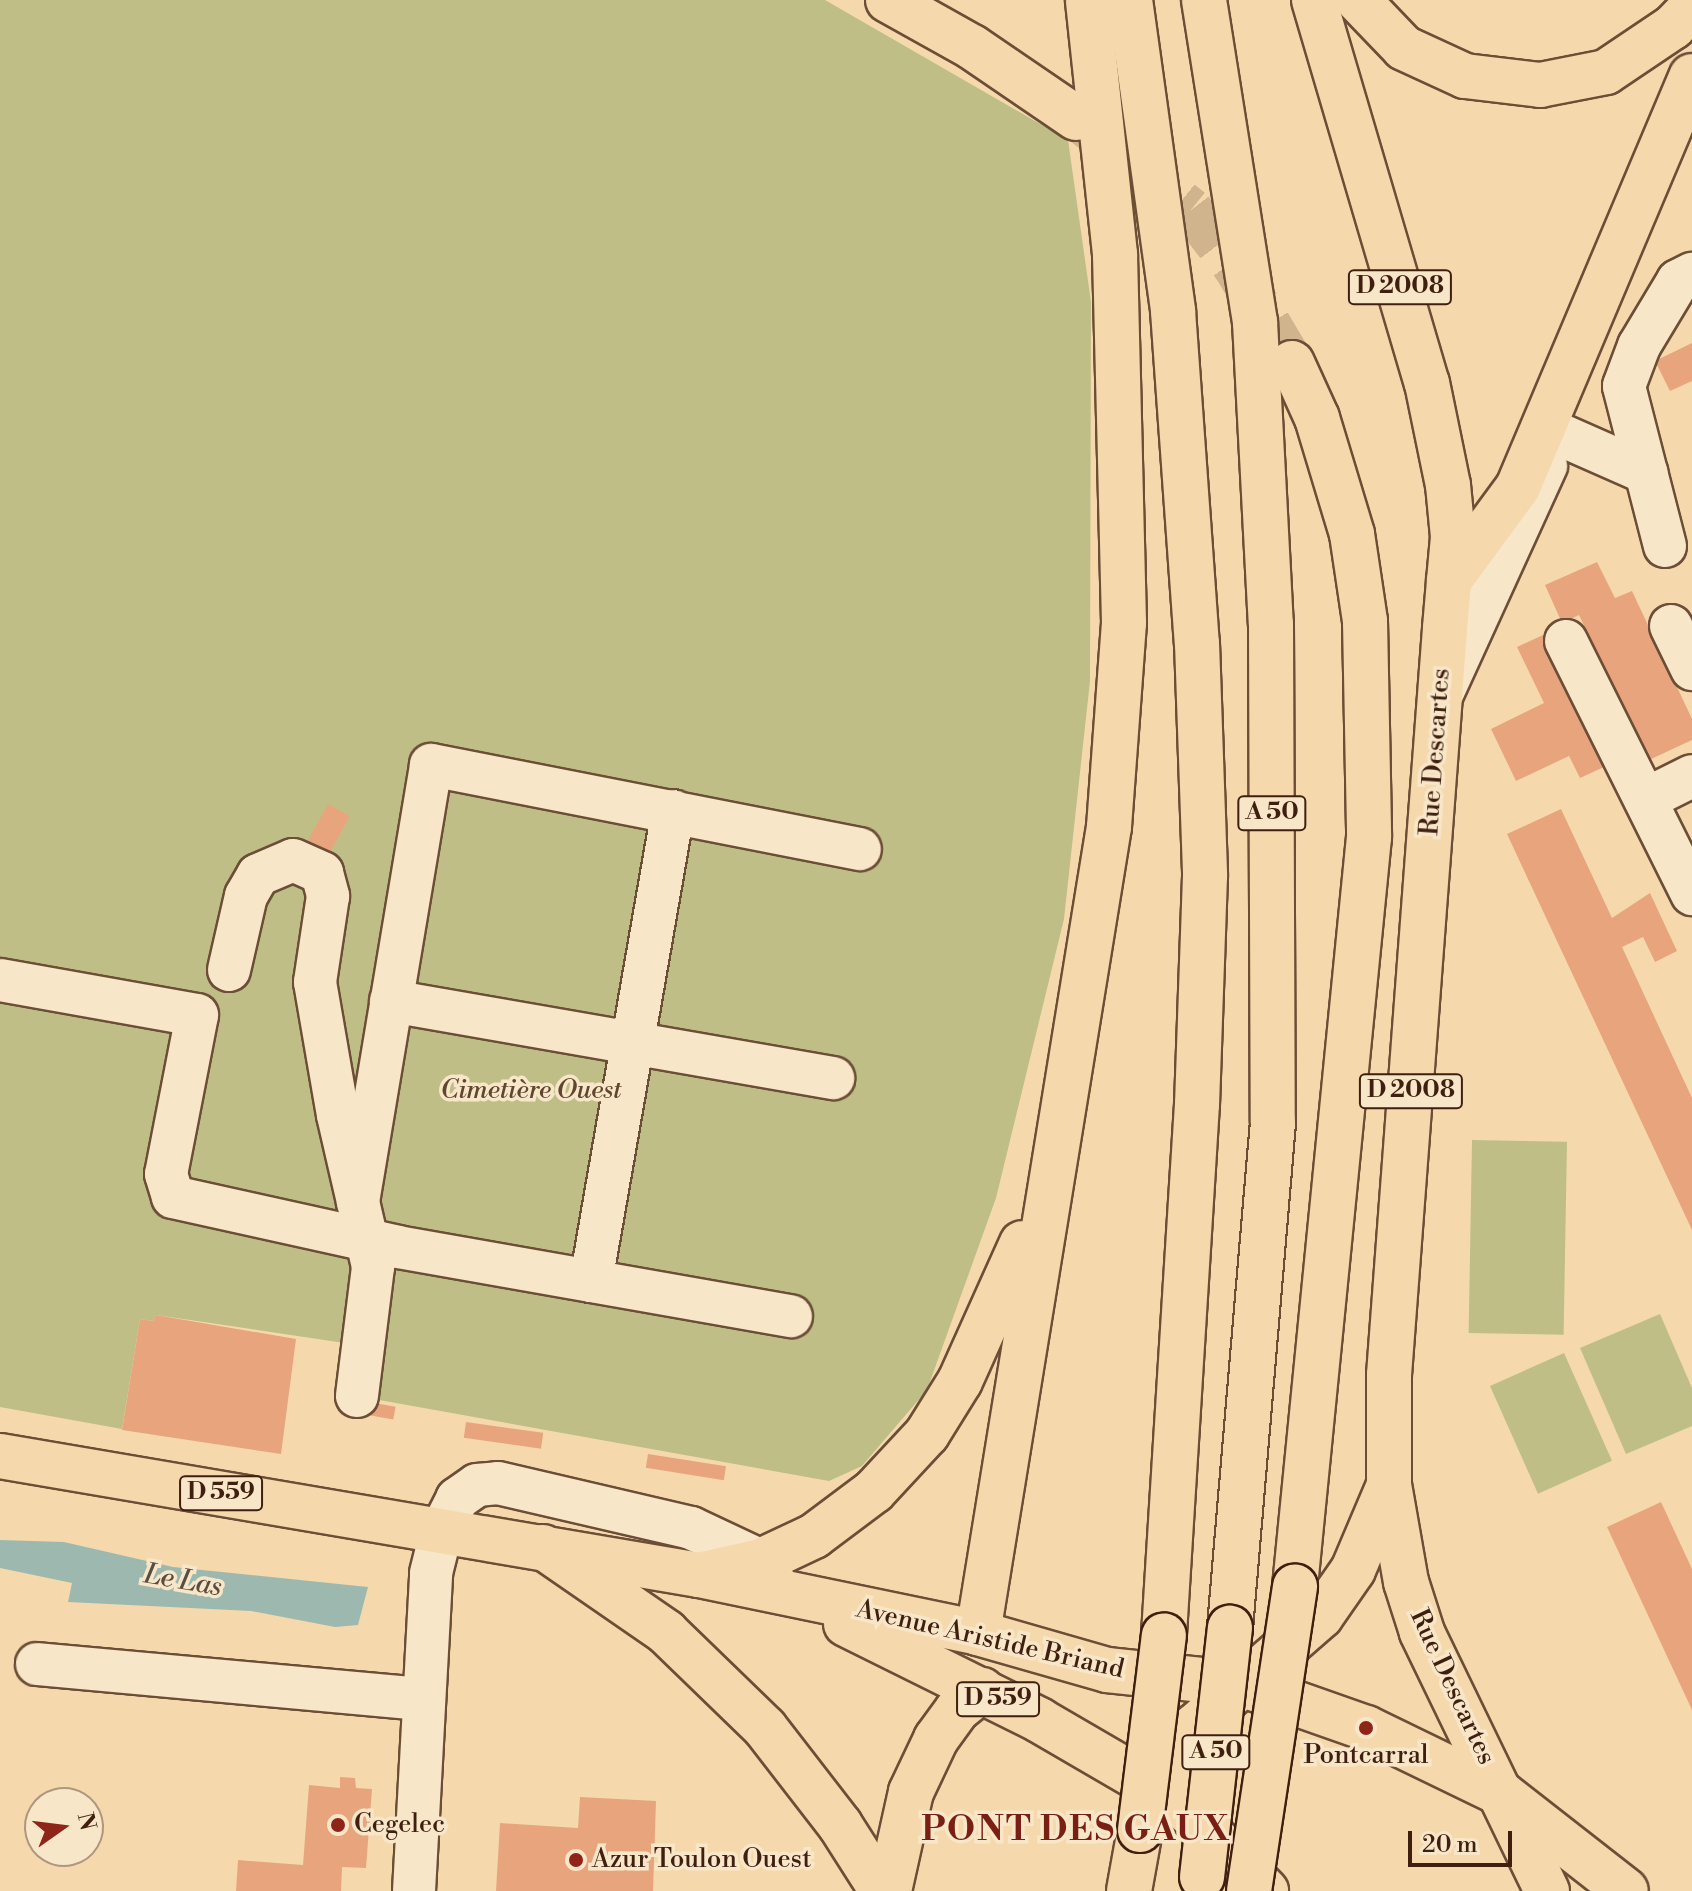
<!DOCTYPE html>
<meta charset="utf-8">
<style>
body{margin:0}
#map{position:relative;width:1692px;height:1891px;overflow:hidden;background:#f5d9ac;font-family:"Libre Bodoni",serif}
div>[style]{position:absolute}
.green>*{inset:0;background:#bfbe87;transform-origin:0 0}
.water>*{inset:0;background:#9db9af}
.building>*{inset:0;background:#e8a57d;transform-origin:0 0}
.highway-tunnel>*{height:44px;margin-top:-22px;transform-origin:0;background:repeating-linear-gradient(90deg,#d0b48d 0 44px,transparent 0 66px)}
.roads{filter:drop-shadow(2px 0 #6c4e37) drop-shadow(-2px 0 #6c4e37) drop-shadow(0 2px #6c4e37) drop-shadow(0 -2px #6c4e37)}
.minor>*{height:42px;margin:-21px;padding:0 21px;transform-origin:21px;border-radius:21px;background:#f8e6c9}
.major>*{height:44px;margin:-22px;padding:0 22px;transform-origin:22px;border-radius:22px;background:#f5d9ac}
.highway>*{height:44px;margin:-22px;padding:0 22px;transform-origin:22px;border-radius:22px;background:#f5d9ac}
.bridges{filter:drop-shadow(2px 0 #3e1f10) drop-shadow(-2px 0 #3e1f10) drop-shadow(0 2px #3e1f10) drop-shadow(0 -2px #3e1f10)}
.highway-bridge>*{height:44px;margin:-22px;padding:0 22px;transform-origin:22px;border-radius:22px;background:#f5d9ac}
.dots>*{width:22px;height:22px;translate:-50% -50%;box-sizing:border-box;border:4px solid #f8e6c9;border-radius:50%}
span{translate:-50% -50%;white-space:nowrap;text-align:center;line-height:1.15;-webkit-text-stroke:7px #f8e6c9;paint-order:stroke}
.shield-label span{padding:2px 6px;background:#f8e6c9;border:2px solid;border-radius:6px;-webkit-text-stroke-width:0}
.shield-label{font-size:24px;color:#3e1f10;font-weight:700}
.street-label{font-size:26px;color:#3e1f10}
.park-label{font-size:26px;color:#5e472e;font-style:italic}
.poi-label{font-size:26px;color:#3e1f10}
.left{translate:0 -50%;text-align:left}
.water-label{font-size:28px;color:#5a4d40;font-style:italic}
.district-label{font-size:34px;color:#7a1f14;font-weight:700;letter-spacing:2px}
.north{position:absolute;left:24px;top:1787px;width:80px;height:80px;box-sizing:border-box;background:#f8e6c9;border:2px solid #ae967f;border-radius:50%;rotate:76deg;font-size:22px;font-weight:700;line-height:32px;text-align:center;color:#3e1f10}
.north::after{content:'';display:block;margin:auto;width:28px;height:36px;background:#8f2418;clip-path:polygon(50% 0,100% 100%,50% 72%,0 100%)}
.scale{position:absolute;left:1408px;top:1831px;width:104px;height:36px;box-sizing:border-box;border:4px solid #3e1f10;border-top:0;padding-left:10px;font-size:24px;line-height:28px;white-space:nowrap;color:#3e1f10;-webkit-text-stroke:6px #f8e6c9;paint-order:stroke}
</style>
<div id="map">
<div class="green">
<i style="clip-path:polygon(0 0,825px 0,1068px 140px,1091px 302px,1090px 681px,1064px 919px,996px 1198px,927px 1390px,862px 1466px,829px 1481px,357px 1396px,351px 1344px,156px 1315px,153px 1321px,140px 1319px,122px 1429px,0 1407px)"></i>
<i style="left:1472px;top:1140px;width:95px;height:193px;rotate:1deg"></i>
<i style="clip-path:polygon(1660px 1314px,1692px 1388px,1692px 1426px,1626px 1454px,1580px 1348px)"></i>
<i style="left:1564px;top:1353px;width:118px;height:81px;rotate:66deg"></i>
</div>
<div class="water">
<i style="clip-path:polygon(0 1540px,64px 1542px,173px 1567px,368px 1587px,358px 1625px,335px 1627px,251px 1611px,68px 1602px,72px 1583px,0 1568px)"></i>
</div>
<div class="building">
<i style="clip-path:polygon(1692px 343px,1692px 381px,1670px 391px,1655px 361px)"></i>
<i style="clip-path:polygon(1597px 562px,1615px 598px,1632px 591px,1692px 719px,1692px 740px,1649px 760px,1579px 615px,1562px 623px,1545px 585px)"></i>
<i style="clip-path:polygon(1543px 635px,1606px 766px,1580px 778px,1569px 756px,1516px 781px,1491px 729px,1544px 703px,1517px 647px)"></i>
<i style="left:328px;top:804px;width:25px;height:47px;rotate:29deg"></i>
<i style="clip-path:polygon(1561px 809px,1612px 918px,1650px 893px,1677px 951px,1655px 962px,1643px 937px,1622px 947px,1692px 1098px,1692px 1230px,1507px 834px)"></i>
<i style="clip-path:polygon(156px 1315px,296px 1339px,281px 1454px,122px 1430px,140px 1319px,153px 1321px)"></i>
<i style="left:369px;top:1402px;width:27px;height:13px;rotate:10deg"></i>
<i style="left:466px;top:1422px;width:78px;height:16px;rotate:8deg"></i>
<i style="left:648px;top:1454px;width:79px;height:14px;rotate:9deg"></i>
<i style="clip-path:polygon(1661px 1502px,1692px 1569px,1692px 1710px,1607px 1527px)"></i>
<i style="clip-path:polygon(340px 1777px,355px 1778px,356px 1788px,372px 1789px,366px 1868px,342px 1867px,341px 1891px,236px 1891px,238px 1860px,303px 1865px,309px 1785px,340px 1788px)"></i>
<i style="clip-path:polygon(580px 1797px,656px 1801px,653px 1891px,496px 1891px,500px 1823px,578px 1828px)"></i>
</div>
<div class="highway-tunnel">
<i style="left:1078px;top:119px;width:145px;rotate:38.8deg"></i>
<i style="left:1191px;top:210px;width:72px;rotate:52.3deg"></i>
<i style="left:1235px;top:267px;width:112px;rotate:59.3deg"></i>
</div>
<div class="roads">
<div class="minor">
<i style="left:1545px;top:428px;width:111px;rotate:23.8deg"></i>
<i style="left:1665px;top:546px;width:165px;rotate:-104.4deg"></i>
<i style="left:1624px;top:386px;width:43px;rotate:-69.4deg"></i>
<i style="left:1639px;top:346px;width:76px;rotate:-59deg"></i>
<i style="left:1678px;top:281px;width:16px;rotate:-27deg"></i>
<i style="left:1671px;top:626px;width:48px;rotate:64deg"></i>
<i style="left:1566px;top:641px;width:283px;rotate:63.5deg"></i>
<i style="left:1442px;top:694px;width:251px;rotate:-65.5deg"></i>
<i style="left:1646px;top:799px;width:51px;rotate:-26.6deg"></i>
<i style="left:229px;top:970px;width:76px;rotate:-77.1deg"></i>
<i style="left:246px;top:896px;width:24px;rotate:-60deg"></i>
<i style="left:258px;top:875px;width:38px;rotate:-23deg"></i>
<i style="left:293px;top:860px;width:32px;rotate:24deg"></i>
<i style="left:322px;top:873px;width:24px;rotate:75deg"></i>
<i style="left:328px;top:896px;width:87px;rotate:98.6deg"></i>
<i style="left:315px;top:982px;width:135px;rotate:80.2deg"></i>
<i style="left:338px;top:1115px;width:156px;rotate:77deg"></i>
<i style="left:373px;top:1267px;width:130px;rotate:97.1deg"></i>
<i style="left:0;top:980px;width:200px;rotate:10.1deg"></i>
<i style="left:197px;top:1015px;width:162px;rotate:101deg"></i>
<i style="left:166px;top:1174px;width:24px;rotate:73deg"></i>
<i style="left:173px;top:1197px;width:230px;rotate:12.5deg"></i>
<i style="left:398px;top:1247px;width:399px;rotate:10deg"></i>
<i style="left:391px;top:1001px;width:449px;rotate:9.9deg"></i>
<i style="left:358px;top:1202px;width:443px;rotate:-80.5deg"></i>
<i style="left:431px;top:765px;width:437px;rotate:11.1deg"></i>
<i style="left:591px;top:1281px;width:477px;rotate:-80.1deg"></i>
<i style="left:37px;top:1664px;width:387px;rotate:5.2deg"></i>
<i style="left:414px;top:1891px;width:318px;rotate:-86.9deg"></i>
<i style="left:431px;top:1573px;width:45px;rotate:-76deg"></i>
<i style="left:442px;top:1529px;width:34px;rotate:-63deg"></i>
<i style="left:457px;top:1499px;width:24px;rotate:-35deg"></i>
<i style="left:477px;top:1485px;width:21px;rotate:-5deg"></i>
<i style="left:498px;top:1483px;width:198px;rotate:13.1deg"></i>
<i style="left:691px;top:1528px;width:77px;rotate:25.2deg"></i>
<i style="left:761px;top:1561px;width:24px;rotate:57deg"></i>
</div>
<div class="major">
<i style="left:0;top:1456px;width:709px;rotate:9.66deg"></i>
<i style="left:699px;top:1575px;width:285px;rotate:11.7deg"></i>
<i style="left:978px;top:1633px;width:134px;rotate:16deg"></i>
<i style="left:1107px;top:1670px;width:135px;rotate:6deg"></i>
<i style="left:1241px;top:1684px;width:133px;rotate:19.4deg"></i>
<i style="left:1366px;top:1728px;width:151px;rotate:25.9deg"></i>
<i style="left:1502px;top:1794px;width:157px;rotate:38deg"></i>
<i style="left:846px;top:1624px;width:216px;rotate:26.4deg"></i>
<i style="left:1039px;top:1720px;width:161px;rotate:30.2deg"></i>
<i style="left:1178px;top:1801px;width:126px;rotate:45.6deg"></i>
<i style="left:1203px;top:1822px;width:57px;rotate:-105.3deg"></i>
<i style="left:1188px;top:1767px;width:42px;rotate:-80.3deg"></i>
<i style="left:1195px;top:1726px;width:167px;rotate:-41.1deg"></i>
<i style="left:1321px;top:1616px;width:56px;rotate:-55.2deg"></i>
<i style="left:1353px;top:1570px;width:92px;rotate:-67deg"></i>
<i style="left:1547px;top:1891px;width:288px;rotate:-115.8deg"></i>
<i style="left:1422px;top:1632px;width:52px;rotate:-107.7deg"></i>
<i style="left:1406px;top:1582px;width:98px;rotate:-99.9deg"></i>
<i style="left:1389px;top:1485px;width:110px;rotate:-90deg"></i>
<i style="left:1389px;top:1375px;width:749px;rotate:-85.71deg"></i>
<i style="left:1445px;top:628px;width:47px;rotate:-85.1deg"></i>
<i style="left:1449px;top:581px;width:117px;rotate:-53.7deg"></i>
<i style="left:1518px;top:487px;width:446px;rotate:-67.1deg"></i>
</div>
<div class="highway">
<i style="left:888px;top:0;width:96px;rotate:29.2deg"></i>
<i style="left:972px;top:47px;width:126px;rotate:34.3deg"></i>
<i style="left:1130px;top:0;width:314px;rotate:82.1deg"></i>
<i style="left:1173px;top:311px;width:333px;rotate:85.9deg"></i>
<i style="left:1197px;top:643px;width:233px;rotate:88deg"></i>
<i style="left:1205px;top:876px;width:228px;rotate:92deg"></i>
<i style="left:1197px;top:1104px;width:532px;rotate:93.56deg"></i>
<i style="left:1204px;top:0;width:326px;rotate:81deg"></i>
<i style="left:1255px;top:322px;width:302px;rotate:87deg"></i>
<i style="left:1271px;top:624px;width:498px;rotate:89.8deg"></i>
<i style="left:1273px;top:1122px;width:508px;rotate:94.86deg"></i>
<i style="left:1314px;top:0;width:399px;rotate:73.6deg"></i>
<i style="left:1427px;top:383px;width:104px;rotate:78.4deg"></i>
<i style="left:1448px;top:485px;width:52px;rotate:84.5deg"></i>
<i style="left:1453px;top:537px;width:44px;rotate:95.2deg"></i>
<i style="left:1358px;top:0;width:66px;rotate:46.2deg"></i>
<i style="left:1404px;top:48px;width:67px;rotate:24.7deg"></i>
<i style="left:1465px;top:76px;width:76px;rotate:6.8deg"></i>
<i style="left:1540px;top:85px;width:67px;rotate:-11.1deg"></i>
<i style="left:1606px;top:72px;width:81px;rotate:-33.9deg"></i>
<i style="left:1673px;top:27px;width:28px;rotate:-46deg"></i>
<i style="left:1292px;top:363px;width:60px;rotate:65.6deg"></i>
<i style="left:1317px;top:418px;width:121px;rotate:73.2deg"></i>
<i style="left:1352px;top:534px;width:88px;rotate:81.5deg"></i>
<i style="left:1365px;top:621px;width:216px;rotate:88.9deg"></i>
<i style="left:1369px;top:837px;width:753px;rotate:95.64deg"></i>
<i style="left:543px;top:1547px;width:150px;rotate:34.6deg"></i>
<i style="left:666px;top:1632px;width:138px;rotate:44.1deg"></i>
<i style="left:765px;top:1728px;width:123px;rotate:52.3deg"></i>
<i style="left:840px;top:1825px;width:78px;rotate:57.5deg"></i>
<i style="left:699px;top:1575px;width:64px;rotate:-12.7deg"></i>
<i style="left:761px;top:1561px;width:59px;rotate:-25.3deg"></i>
<i style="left:814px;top:1536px;width:75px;rotate:-36.9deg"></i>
<i style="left:874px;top:1491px;width:78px;rotate:-47.1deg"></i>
<i style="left:927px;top:1434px;width:62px;rotate:-58.1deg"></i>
<i style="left:960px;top:1381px;width:151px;rotate:-65.8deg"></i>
<i style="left:978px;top:1633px;width:817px;rotate:-80.77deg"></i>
<i style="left:1109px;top:827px;width:205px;rotate:-85.8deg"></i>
<i style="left:1124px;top:623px;width:369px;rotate:-91.4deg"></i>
<i style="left:1115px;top:254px;width:255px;rotate:-96.1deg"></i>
<i style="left:889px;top:1891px;width:101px;rotate:-77.5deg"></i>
<i style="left:911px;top:1792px;width:59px;rotate:-64.7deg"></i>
<i style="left:936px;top:1739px;width:36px;rotate:-54deg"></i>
<i style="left:957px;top:1710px;width:32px;rotate:-39deg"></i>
<i style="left:1129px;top:1891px;width:62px;rotate:-79.8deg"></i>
</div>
</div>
<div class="bridges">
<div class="highway-bridge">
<i style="left:1140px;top:1830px;width:196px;rotate:-83deg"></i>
<i style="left:1202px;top:1877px;width:251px;rotate:-83.6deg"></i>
<i style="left:1249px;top:1891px;width:308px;rotate:-81.4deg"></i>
</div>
</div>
<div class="dots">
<i style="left:1366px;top:1728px;background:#8f2418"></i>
<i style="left:338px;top:1825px;background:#8f2418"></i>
<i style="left:576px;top:1860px;background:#8f2418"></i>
</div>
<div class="shield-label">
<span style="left:1400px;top:287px">D 2008</span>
<span style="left:1272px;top:813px">A 50</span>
<span style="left:1411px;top:1091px">D 2008</span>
<span style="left:221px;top:1493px">D 559</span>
<span style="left:998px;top:1699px">D 559</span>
<span style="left:1216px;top:1752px">A 50</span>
</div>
<div class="street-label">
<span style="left:1436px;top:752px;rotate:-86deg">Rue Descartes</span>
<span style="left:990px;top:1640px;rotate:13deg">Avenue Aristide Briand</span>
<span style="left:1452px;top:1687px;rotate:65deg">Rue Descartes</span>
</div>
<div class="park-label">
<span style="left:531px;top:1091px">Cimetière Ouest</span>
</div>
<div class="poi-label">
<span style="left:1366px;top:1756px">Pontcarral</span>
<span class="left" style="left:354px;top:1825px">Cegelec</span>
<span class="left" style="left:592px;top:1860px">Azur Toulon Ouest</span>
</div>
<div class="water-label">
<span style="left:183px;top:1581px;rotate:10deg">Le Las</span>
</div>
<div class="district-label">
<span style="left:1076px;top:1831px">PONT DES GAUX</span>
</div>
<div class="north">N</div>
<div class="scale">20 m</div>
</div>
